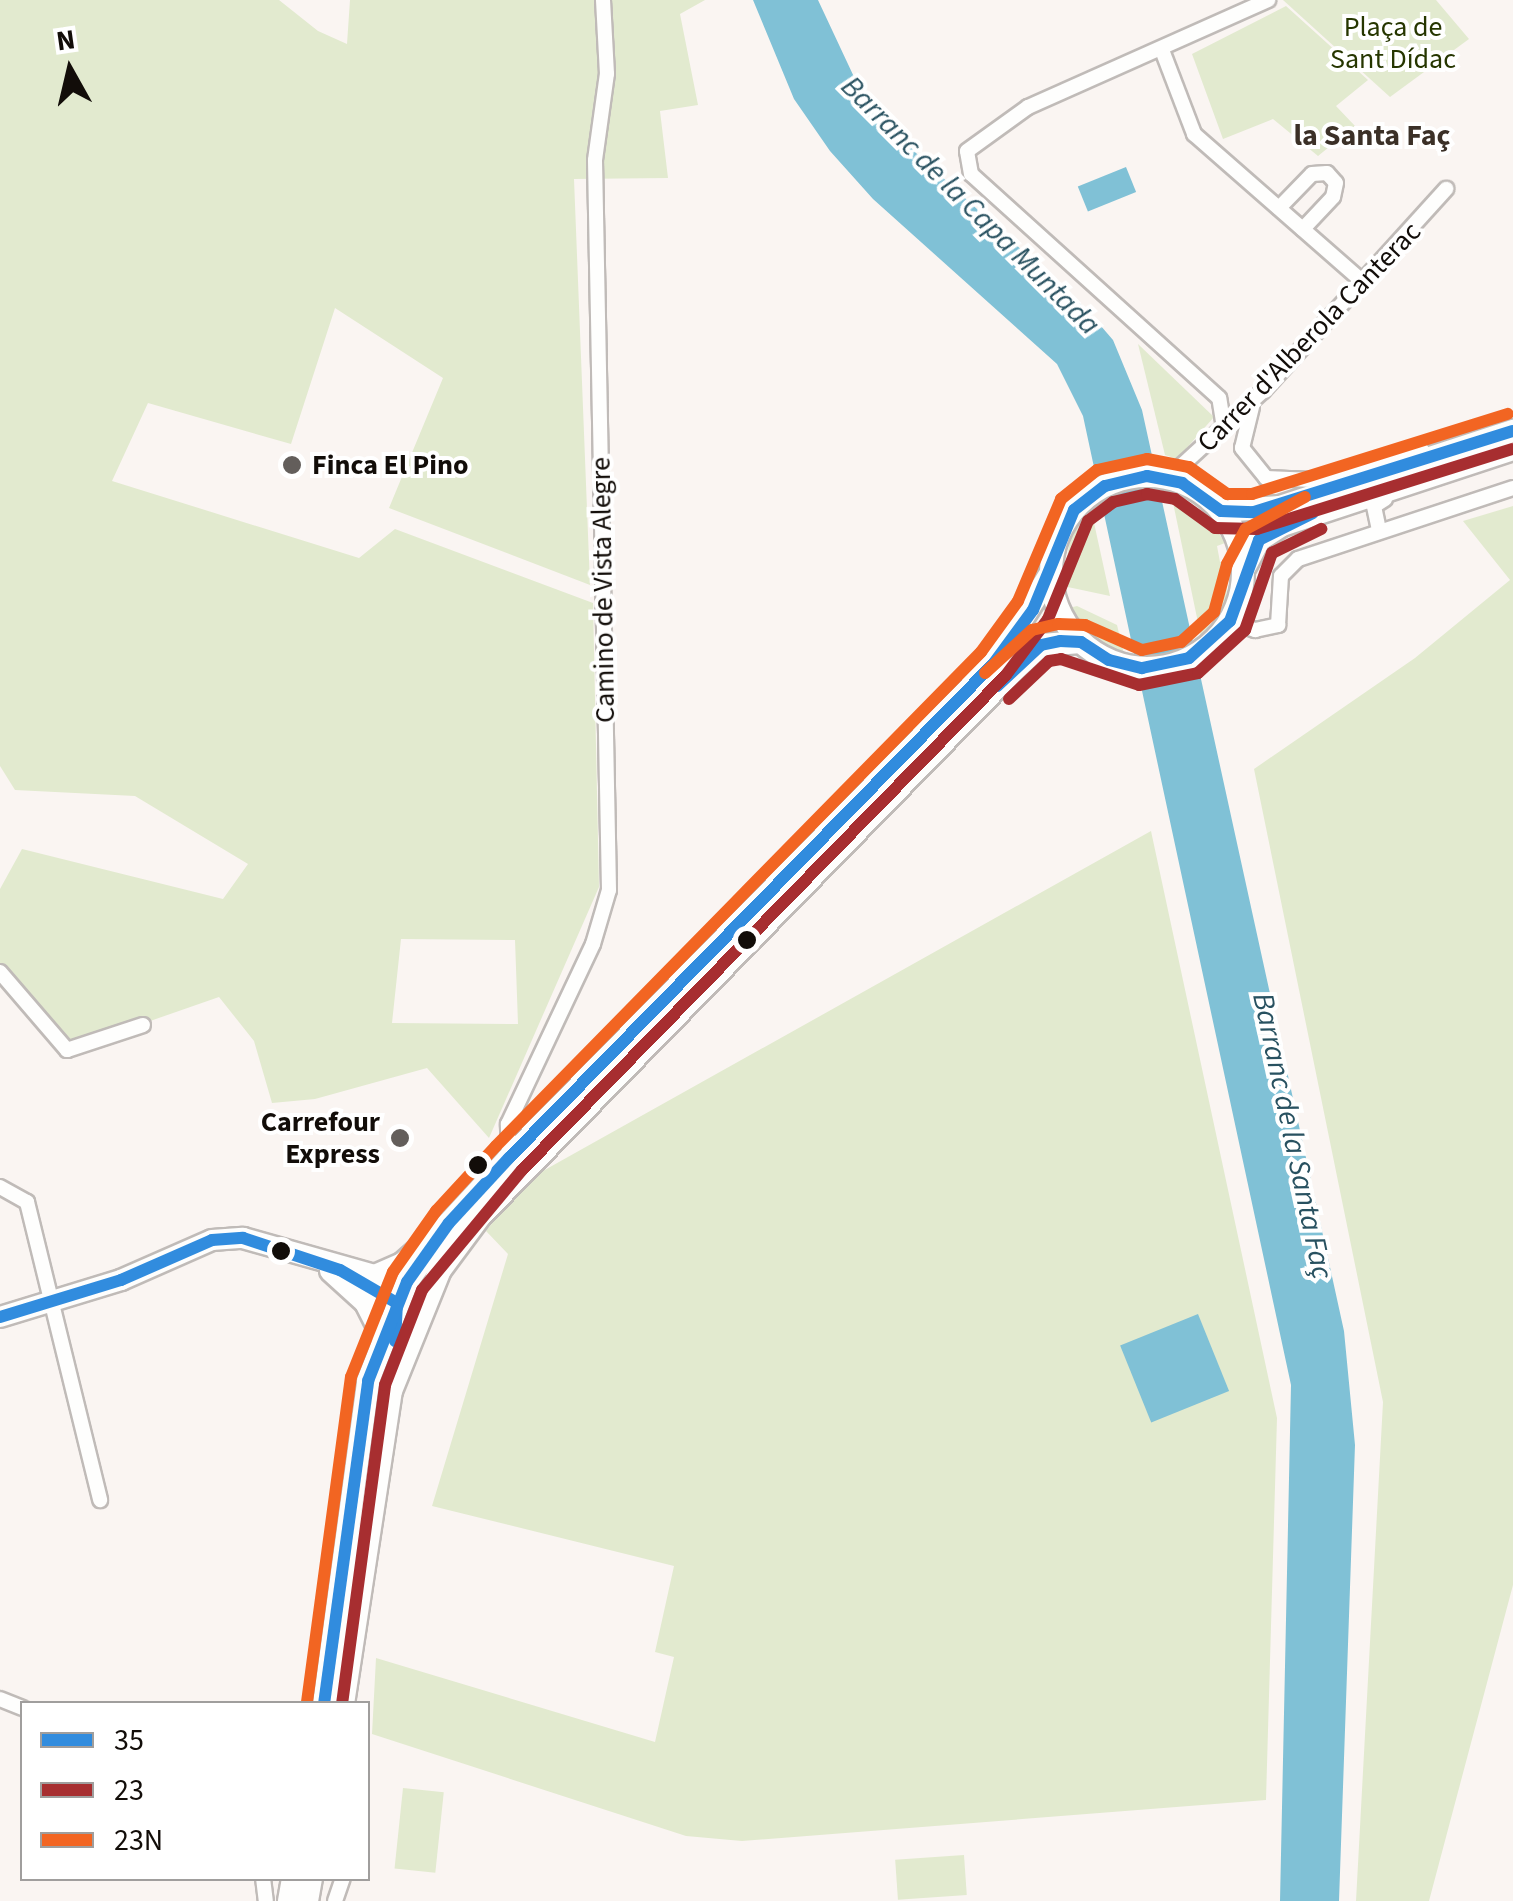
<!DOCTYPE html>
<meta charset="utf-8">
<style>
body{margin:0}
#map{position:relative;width:1513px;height:1901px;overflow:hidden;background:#faf5f2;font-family:"Source Sans 3",sans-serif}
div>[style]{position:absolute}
.green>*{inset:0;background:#e2eacf;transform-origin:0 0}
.water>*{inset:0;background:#80c1d6;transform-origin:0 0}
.roads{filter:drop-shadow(2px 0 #c0bbb8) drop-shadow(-2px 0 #c0bbb8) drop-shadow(0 2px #c0bbb8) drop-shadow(0 -2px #c0bbb8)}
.minor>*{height:14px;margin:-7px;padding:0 7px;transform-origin:7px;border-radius:7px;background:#fefefd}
.secondary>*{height:20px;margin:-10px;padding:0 10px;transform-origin:10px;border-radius:10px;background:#fefefd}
.primary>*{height:22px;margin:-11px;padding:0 11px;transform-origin:11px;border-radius:11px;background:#fefefd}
.primary>.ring{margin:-11px;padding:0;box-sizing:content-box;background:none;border:22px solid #fefefd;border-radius:50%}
.bus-1>*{height:12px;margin:-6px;padding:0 6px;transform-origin:6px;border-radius:6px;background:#318cde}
.bus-2>*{height:12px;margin:-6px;padding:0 6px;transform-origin:6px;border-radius:6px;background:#a72e30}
.bus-3>*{height:12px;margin:-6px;padding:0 6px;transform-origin:6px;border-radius:6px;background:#f26522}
.dots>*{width:28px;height:28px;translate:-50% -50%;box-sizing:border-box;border:5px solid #fff;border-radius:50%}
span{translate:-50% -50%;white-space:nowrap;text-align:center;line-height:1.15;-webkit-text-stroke:8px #fff;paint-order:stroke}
.park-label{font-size:28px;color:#263600}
.street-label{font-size:28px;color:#120d09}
.poi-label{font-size:28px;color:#120d09;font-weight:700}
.left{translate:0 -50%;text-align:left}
.right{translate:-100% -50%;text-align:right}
.neighbourhood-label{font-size:30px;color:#3b3027;font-weight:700}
.water-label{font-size:30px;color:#285160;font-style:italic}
.legend{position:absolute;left:20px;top:1701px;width:350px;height:180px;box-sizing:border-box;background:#fff;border:2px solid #a09e9d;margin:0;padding:12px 18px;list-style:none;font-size:30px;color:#120d09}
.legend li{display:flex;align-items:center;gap:20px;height:50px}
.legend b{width:50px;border:2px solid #a09e9d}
.north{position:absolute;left:20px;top:20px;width:100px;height:100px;-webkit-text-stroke:8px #fff;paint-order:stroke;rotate:352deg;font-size:28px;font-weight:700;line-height:40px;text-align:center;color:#120d09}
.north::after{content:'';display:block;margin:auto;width:35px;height:45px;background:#120d09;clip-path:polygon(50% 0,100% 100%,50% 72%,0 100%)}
</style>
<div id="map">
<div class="green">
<i style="clip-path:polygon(evenodd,0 0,279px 0,318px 31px,347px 44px,350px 0,705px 0,680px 14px,698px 105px,660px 111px,668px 178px,574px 179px,590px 585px,389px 508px,443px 378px,335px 308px,291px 444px,148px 403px,112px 481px,359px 558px,395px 529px,593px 603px,599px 887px,489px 1138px,427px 1068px,315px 1099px,272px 1103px,254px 1041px,219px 997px,67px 1050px,0 972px,0 889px,22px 849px,223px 899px,248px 864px,135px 796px,15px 790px,0 766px,0 0,401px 939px,515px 940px,518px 1024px,392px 1023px,401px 939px)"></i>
<i style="clip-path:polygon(1283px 0,1436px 0,1469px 39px,1390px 97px)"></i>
<i style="clip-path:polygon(1286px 6px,1368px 80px,1336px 106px,1355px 126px,1318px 156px,1273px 119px,1223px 139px,1192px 54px)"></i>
<i style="clip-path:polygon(1138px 344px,1214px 417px,1177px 459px,1165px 455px)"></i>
<i style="clip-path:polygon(1171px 493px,1211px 521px,1225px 543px,1217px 546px,1220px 562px,1229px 562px,1226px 600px,1201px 637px)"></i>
<i style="clip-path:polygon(1513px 506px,1513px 1585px,1429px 1901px,1356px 1901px,1383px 1402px,1254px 769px,1415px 658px,1510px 580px,1463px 521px)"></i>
<i style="clip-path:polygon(1091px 509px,1110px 596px,1063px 586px,1070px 539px)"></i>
<i style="clip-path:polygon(1077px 606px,1117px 625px,1124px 654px,1089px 635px,1069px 608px)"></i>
<i style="clip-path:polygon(1151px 831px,1277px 1418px,1266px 1800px,742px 1841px,686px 1836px,372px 1734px,376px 1658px,655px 1742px,674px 1657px,655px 1652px,674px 1566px,432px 1506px,508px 1254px,486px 1231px,525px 1181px)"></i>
<i style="left:403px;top:1788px;width:41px;height:81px;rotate:6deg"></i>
<i style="left:964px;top:1855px;width:40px;height:69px;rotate:86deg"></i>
</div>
<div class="water">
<i style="clip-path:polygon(753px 0,818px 0,862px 94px,916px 153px,1088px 311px,1113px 340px,1142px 410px,1344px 1331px,1355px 1445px,1339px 1901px,1280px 1901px,1291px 1385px,1083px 416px,1057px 364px,873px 199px,830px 151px,794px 99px)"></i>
<i style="left:1126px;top:167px;width:27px;height:52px;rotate:68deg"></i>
<i style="left:1198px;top:1314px;width:83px;height:84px;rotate:68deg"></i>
</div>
<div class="roads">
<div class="minor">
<i style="left:1162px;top:50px;width:90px;rotate:69.1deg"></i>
<i style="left:1194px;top:134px;width:225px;rotate:41.2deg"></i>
<i style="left:1279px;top:208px;width:47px;rotate:-45.9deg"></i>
<i style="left:1312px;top:174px;width:15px;rotate:-4deg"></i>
<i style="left:1327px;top:173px;width:13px;rotate:48deg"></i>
<i style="left:1336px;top:183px;width:14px;rotate:102deg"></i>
<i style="left:1333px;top:197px;width:44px;rotate:133.2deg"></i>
<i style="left:1252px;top:407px;width:42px;rotate:103.7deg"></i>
<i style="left:1242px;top:448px;width:38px;rotate:51deg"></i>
<i style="left:1266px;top:478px;width:47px;rotate:2.4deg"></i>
<i style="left:1313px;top:480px;width:113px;rotate:-15.4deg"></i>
<i style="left:1224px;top:428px;width:30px;rotate:-99deg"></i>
<i style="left:1219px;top:398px;width:334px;rotate:-137.9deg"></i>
<i style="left:971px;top:174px;width:23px;rotate:-100deg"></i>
<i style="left:967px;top:151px;width:75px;rotate:-35.8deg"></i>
<i style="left:1028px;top:107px;width:263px;rotate:-24deg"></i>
<i style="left:1167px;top:479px;width:130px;rotate:-42.5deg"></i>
<i style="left:1263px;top:391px;width:273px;rotate:-47.8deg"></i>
<i style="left:1379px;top:530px;width:25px;rotate:-102deg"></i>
<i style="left:1374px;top:506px;width:13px;rotate:-32deg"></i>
<i style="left:1230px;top:621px;width:27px;rotate:20deg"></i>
<i style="left:1255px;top:630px;width:24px;rotate:-12deg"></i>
<i style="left:1278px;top:625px;width:49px;rotate:-86.5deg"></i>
<i style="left:1281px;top:576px;width:24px;rotate:-45deg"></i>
<i style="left:1298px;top:559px;width:226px;rotate:-18.3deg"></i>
<i style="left:0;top:972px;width:103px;rotate:49.3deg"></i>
<i style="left:67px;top:1050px;width:80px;rotate:-18.2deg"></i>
<i style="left:509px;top:1158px;width:34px;rotate:-92deg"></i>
<i style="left:508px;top:1124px;width:199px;rotate:-64.7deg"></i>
<i style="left:593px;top:944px;width:56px;rotate:-73.5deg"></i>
<i style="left:609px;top:890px;width:730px;rotate:-91.1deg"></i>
<i style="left:595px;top:160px;width:87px;rotate:-82.1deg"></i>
<i style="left:607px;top:74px;width:74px;rotate:-93.1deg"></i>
<i style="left:0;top:1187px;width:31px;rotate:29deg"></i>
<i style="left:27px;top:1202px;width:307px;rotate:76.2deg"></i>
<i style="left:0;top:1699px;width:24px;rotate:22deg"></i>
<i style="left:263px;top:1878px;width:23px;rotate:83deg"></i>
<i style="left:335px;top:1901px;width:24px;rotate:-71deg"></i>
</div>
<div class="secondary">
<i style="left:330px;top:1271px;width:47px;rotate:42.4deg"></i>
<i style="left:365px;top:1303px;width:38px;rotate:63deg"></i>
<i style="left:350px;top:1276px;width:54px;rotate:29.9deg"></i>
<i style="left:0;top:1317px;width:127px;rotate:-17deg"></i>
<i style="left:121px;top:1280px;width:99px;rotate:-23.7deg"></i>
<i style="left:212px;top:1240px;width:31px;rotate:-4deg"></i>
<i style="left:243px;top:1238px;width:137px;rotate:15.7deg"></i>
<i style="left:375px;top:1275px;width:30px;rotate:-24deg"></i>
<i style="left:402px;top:1263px;width:57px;rotate:-41.5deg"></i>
</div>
<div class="primary">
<i class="ring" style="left:1051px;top:476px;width:170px;height:170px"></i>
<i style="left:1221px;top:511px;width:59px;rotate:-3.9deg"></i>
<i style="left:1280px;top:507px;width:245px;rotate:-18.1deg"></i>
<i style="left:1243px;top:570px;width:34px;rotate:-62deg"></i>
<i style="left:1259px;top:540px;width:27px;rotate:-33deg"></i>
<i style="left:1282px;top:525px;width:243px;rotate:-18.2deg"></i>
<i style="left:324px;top:1704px;width:326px;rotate:-82.2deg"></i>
<i style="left:368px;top:1381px;width:106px;rotate:-68.5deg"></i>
<i style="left:407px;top:1282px;width:72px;rotate:-54.6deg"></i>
<i style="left:449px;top:1223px;width:88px;rotate:-47.3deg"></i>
<i style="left:509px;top:1158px;width:693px;rotate:-45.58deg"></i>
<i style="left:994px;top:663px;width:107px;rotate:-57.7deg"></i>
<i style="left:343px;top:1704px;width:317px;rotate:-81.3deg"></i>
<i style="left:391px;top:1391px;width:131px;rotate:-68deg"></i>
<i style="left:440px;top:1270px;width:67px;rotate:-53.5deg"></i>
<i style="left:480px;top:1216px;width:761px;rotate:-45.64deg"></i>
<i style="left:1012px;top:672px;width:40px;rotate:-43deg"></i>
<i style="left:1041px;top:645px;width:40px;rotate:-4.3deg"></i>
<i style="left:289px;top:1901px;width:23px;rotate:-80deg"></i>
<i style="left:307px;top:1901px;width:23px;rotate:-80deg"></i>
</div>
</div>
<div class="bus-1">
<i style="left:997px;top:686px;width:60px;rotate:-43deg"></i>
<i style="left:1041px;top:645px;width:19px;rotate:-12deg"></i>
<i style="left:1060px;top:641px;width:21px;rotate:3deg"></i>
<i style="left:1081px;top:642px;width:33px;rotate:33deg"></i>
<i style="left:1109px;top:660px;width:34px;rotate:14deg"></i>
<i style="left:1142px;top:668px;width:48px;rotate:-12deg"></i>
<i style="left:1189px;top:658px;width:55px;rotate:-42.1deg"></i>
<i style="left:1230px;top:621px;width:86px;rotate:-70.3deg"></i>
<i style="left:1259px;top:540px;width:60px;rotate:-26.6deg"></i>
<i style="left:0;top:1317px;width:127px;rotate:-17deg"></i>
<i style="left:121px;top:1280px;width:99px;rotate:-23.7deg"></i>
<i style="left:212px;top:1240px;width:31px;rotate:-4deg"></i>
<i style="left:243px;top:1238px;width:102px;rotate:18.3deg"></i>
<i style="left:340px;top:1270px;width:66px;rotate:30.1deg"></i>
<i style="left:397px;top:1303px;width:38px;rotate:93deg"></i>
<i style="left:324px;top:1704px;width:326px;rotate:-82.2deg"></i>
<i style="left:368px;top:1381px;width:106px;rotate:-68.5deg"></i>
<i style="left:407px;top:1282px;width:72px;rotate:-54.6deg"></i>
<i style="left:449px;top:1223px;width:88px;rotate:-47.3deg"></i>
<i style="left:509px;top:1158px;width:693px;rotate:-45.58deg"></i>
<i style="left:994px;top:663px;width:66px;rotate:-53.7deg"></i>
<i style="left:1033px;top:610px;width:108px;rotate:-67.7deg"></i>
<i style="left:1074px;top:510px;width:39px;rotate:-38deg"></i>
<i style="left:1105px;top:486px;width:43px;rotate:-13.4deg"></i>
<i style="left:1147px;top:476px;width:36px;rotate:11deg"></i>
<i style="left:1182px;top:483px;width:48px;rotate:35.7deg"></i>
<i style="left:1221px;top:511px;width:33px;rotate:2deg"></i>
<i style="left:1254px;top:512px;width:271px;rotate:-17.4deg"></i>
</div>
<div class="bus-2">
<i style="left:1009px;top:699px;width:55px;rotate:-43.5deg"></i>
<i style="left:1049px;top:661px;width:12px;rotate:-9deg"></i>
<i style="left:1061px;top:659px;width:82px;rotate:18.4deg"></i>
<i style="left:1139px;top:685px;width:60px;rotate:-11.5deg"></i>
<i style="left:1198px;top:673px;width:64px;rotate:-42.5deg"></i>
<i style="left:1245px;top:630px;width:82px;rotate:-70.7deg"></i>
<i style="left:1272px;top:553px;width:55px;rotate:-26.1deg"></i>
<i style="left:342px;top:1704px;width:322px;rotate:-82.3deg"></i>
<i style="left:385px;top:1385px;width:102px;rotate:-68.7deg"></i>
<i style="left:422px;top:1290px;width:156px;rotate:-50.2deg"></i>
<i style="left:522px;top:1170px;width:692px;rotate:-45.64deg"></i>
<i style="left:1006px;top:675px;width:70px;rotate:-53.1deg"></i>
<i style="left:1048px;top:619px;width:106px;rotate:-67.8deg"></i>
<i style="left:1088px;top:521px;width:31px;rotate:-37deg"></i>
<i style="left:1113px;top:502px;width:35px;rotate:-13deg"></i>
<i style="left:1147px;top:494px;width:28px;rotate:10deg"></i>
<i style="left:1175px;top:499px;width:49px;rotate:35.9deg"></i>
<i style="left:1215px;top:528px;width:42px;rotate:1.4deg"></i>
<i style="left:1257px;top:529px;width:268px;rotate:-17.4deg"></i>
</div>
<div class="bus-3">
<i style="left:985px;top:673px;width:64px;rotate:-42.5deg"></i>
<i style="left:1032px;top:630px;width:27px;rotate:-13deg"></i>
<i style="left:1058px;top:624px;width:27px;rotate:2deg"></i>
<i style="left:1085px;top:625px;width:62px;rotate:23.7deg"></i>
<i style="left:1142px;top:650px;width:40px;rotate:-12deg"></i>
<i style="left:1181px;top:642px;width:45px;rotate:-42.3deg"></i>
<i style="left:1214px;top:612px;width:50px;rotate:-74.8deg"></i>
<i style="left:1227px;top:564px;width:40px;rotate:-62deg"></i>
<i style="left:1246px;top:529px;width:67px;rotate:-28.5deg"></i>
<i style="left:307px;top:1702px;width:328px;rotate:-82.3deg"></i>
<i style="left:351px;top:1377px;width:113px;rotate:-68.2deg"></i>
<i style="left:393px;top:1272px;width:75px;rotate:-54.8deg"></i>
<i style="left:436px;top:1211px;width:88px;rotate:-47.3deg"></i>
<i style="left:496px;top:1146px;width:692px;rotate:-45.53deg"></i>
<i style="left:981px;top:652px;width:63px;rotate:-54deg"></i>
<i style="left:1018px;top:601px;width:111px;rotate:-67.1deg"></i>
<i style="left:1061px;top:499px;width:46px;rotate:-38.9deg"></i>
<i style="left:1097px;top:470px;width:51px;rotate:-12.4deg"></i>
<i style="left:1147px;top:459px;width:43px;rotate:10.8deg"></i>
<i style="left:1189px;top:467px;width:47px;rotate:35.4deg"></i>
<i style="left:1227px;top:494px;width:25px"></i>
<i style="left:1252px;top:494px;width:268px;rotate:-17.4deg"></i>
</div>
<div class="dots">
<i style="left:292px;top:465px;background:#635e5b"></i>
<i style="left:747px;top:940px;background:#120d09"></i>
<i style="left:400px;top:1138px;background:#635e5b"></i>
<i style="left:478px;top:1165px;background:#120d09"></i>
<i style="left:281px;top:1251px;background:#120d09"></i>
</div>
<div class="park-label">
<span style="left:1393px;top:43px">Plaça de<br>Sant Dídac</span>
</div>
<div class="street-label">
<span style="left:1309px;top:337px;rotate:-46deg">Carrer d'Alberola Canterac</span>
<span style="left:603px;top:590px;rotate:-91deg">Camino de Vista Alegre</span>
</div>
<div class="poi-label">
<span class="left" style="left:312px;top:465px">Finca El Pino</span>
<span class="right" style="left:380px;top:1138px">Carrefour<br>Express</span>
</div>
<div class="neighbourhood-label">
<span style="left:1372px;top:136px">la Santa Faç</span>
</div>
<div class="water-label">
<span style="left:970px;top:206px;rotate:45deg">Barranc de la Capa Muntada</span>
<span style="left:1292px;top:1136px;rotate:78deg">Barranc de la Santa Faç</span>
</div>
<ul class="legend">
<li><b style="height:12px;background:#318cde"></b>35</li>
<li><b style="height:12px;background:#a72e30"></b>23</li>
<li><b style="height:12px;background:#f26522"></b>23N</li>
</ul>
<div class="north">N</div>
</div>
